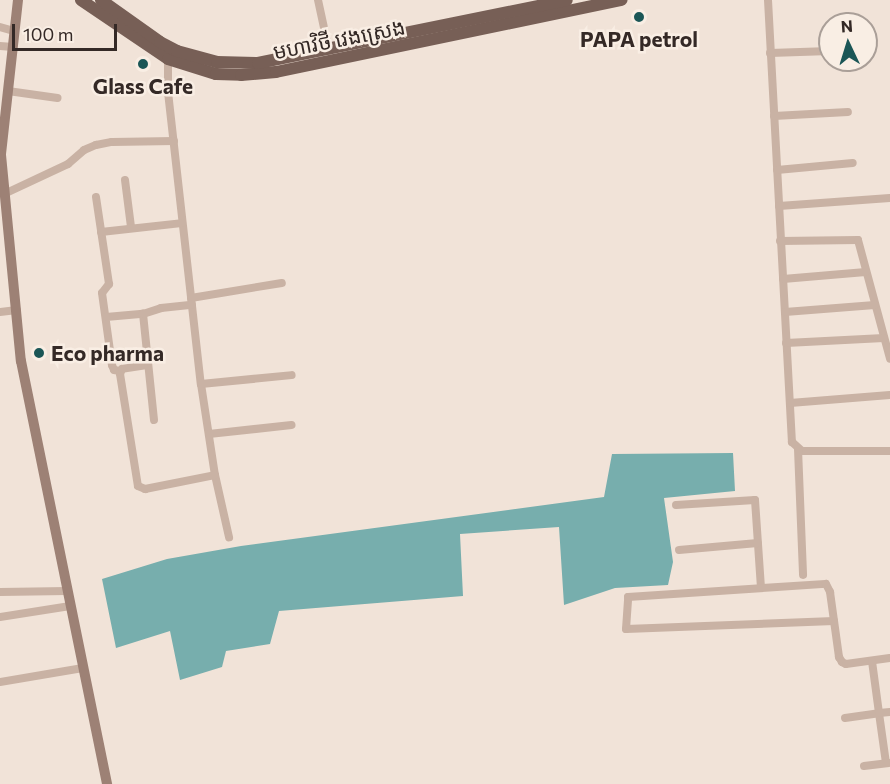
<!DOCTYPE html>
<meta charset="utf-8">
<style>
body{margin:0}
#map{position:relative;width:890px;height:784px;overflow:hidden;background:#f1e3d8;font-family:Commissioner,"Noto Sans Khmer",sans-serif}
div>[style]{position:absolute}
.water>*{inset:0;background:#77aead}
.street>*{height:8px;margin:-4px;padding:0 4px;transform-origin:4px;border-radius:4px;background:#c9b2a4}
.secondary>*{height:10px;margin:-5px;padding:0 5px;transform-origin:5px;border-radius:5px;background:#9d8175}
.primary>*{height:12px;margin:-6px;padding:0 6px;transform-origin:6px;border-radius:6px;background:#775f56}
.dots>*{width:16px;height:16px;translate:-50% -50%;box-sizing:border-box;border:3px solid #f9eee4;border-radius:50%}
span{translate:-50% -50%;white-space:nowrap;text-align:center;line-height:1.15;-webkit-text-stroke:5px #f9eee4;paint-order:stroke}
.street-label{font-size:21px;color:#342926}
.poi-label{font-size:21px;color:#342926;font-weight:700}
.left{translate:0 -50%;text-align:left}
.north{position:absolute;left:818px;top:12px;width:60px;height:60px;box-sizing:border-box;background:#f9eee4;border:2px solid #aa9f98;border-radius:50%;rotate:356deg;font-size:16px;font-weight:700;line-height:24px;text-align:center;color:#342926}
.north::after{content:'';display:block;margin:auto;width:21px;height:27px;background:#1b5656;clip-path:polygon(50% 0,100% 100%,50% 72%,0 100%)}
.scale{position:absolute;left:12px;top:24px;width:105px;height:27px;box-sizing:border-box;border:3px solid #342926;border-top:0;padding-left:8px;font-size:18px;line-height:21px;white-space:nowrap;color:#342926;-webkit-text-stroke:4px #f9eee4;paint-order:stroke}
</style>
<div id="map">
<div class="water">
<i style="clip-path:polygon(733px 453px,735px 491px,664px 498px,673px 562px,668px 585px,615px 588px,564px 605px,559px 527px,460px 534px,463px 596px,279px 611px,270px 644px,226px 651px,222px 667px,180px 680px,170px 631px,116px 648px,102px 579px,167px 559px,241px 546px,604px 497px,612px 454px)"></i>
</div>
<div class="street">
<i style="left:318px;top:0;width:52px;rotate:77.8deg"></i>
<i style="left:768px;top:0;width:443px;rotate:86.9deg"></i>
<i style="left:792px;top:442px;width:13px;rotate:42deg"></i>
<i style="left:802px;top:451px;width:88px"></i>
<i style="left:0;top:27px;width:15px;rotate:16deg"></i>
<i style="left:0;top:46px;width:13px;rotate:4deg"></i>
<i style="left:770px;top:53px;width:60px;rotate:-1.9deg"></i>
<i style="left:168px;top:59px;width:33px;rotate:90deg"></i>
<i style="left:168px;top:92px;width:294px;rotate:83.6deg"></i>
<i style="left:201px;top:384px;width:92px;rotate:81.3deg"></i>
<i style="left:215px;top:475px;width:64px;rotate:77.3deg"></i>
<i style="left:8px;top:91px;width:50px;rotate:8deg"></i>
<i style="left:774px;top:116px;width:74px;rotate:-3.1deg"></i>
<i style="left:777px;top:170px;width:76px;rotate:-5.3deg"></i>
<i style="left:125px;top:180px;width:47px;rotate:82.7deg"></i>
<i style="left:4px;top:194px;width:71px;rotate:-25.1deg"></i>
<i style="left:68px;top:164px;width:21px;rotate:-41deg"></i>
<i style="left:84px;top:150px;width:13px;rotate:-23deg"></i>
<i style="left:96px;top:145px;width:16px;rotate:-11deg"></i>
<i style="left:112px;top:142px;width:62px;rotate:-0.9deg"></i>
<i style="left:96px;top:197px;width:88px;rotate:81.5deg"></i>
<i style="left:109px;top:284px;width:11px;rotate:128deg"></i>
<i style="left:102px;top:293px;width:73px;rotate:82.1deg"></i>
<i style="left:112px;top:365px;width:5px;rotate:68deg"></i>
<i style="left:114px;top:370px;width:6px;rotate:9deg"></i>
<i style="left:779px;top:206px;width:111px;rotate:-4.1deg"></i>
<i style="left:101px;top:232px;width:81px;rotate:-6.3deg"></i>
<i style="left:780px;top:241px;width:78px;rotate:-0.7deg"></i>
<i style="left:858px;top:240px;width:123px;rotate:74.9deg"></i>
<i style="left:783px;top:279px;width:83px;rotate:-4.8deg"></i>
<i style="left:191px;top:298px;width:92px;rotate:-9.4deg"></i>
<i style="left:0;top:312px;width:17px;rotate:-7deg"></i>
<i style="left:785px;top:312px;width:90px;rotate:-4.4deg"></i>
<i style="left:106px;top:317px;width:37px;rotate:-5deg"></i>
<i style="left:786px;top:343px;width:98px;rotate:-2.9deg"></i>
<i style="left:147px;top:365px;width:25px;rotate:171deg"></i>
<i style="left:122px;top:369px;width:5px;rotate:112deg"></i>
<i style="left:120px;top:374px;width:113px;rotate:80.9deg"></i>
<i style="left:138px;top:486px;width:8px;rotate:23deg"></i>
<i style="left:145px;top:489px;width:71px;rotate:-11.3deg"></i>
<i style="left:201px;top:384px;width:91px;rotate:-5.6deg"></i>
<i style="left:790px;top:403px;width:100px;rotate:-4.6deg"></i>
<i style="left:154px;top:420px;width:107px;rotate:-95.9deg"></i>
<i style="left:143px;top:314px;width:19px;rotate:-18deg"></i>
<i style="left:161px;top:308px;width:31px;rotate:-6deg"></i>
<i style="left:209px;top:434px;width:83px;rotate:-6.2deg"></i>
<i style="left:798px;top:449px;width:126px;rotate:87.7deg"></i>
<i style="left:676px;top:505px;width:79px;rotate:-3.6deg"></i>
<i style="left:755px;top:500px;width:88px;rotate:86.1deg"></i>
<i style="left:679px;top:550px;width:79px;rotate:-5.1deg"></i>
<i style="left:0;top:592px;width:67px;rotate:-0.9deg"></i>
<i style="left:0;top:617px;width:71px;rotate:-8.9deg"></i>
<i style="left:834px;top:621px;width:208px;rotate:177.8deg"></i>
<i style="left:626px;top:629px;width:32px;rotate:-86deg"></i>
<i style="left:628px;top:597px;width:198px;rotate:-3.8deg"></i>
<i style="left:826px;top:584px;width:9px;rotate:63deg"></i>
<i style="left:830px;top:592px;width:66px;rotate:82.1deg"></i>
<i style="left:839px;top:657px;width:6px;rotate:59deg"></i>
<i style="left:842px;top:662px;width:4px;rotate:27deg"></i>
<i style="left:846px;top:664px;width:44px;rotate:-7.8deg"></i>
<i style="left:0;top:682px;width:84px;rotate:-9.6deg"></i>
<i style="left:845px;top:718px;width:34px;rotate:-8deg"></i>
<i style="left:879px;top:713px;width:52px;rotate:-97.7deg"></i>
<i style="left:886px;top:763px;width:50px;rotate:-98deg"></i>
<i style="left:879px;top:713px;width:11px;rotate:-5deg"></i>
<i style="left:864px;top:766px;width:25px;rotate:-7deg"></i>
</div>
<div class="secondary">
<i style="left:18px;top:0;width:156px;rotate:96.3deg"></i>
<i style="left:1px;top:155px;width:207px;rotate:84.5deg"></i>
<i style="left:21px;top:361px;width:432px;rotate:78.5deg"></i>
</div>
<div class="primary">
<i style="left:81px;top:0;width:105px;rotate:34.1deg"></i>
<i style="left:168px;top:59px;width:50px;rotate:17.4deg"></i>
<i style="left:216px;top:74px;width:25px;rotate:2deg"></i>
<i style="left:241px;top:75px;width:35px;rotate:-5deg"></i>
<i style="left:276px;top:72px;width:353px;rotate:-11.8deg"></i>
<i style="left:101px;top:0;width:72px;rotate:35.4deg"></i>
<i style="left:160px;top:42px;width:19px;rotate:28deg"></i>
<i style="left:177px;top:51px;width:41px;rotate:15.4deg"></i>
<i style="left:217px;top:62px;width:41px;rotate:1.4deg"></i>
<i style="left:258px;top:63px;width:315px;rotate:-11.5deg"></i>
</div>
<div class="dots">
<i style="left:639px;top:17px;background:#1b5656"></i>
<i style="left:143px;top:64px;background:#1b5656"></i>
<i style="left:39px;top:353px;background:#1b5656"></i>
</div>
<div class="street-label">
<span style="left:339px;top:39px;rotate:-11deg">មហាវិថី វេងស្រេង</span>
</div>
<div class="poi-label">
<span style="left:639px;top:39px">PAPA petrol</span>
<span style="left:143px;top:86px">Glass Cafe</span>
<span class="left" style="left:51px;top:353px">Eco pharma</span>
</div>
<div class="north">N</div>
<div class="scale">100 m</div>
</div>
